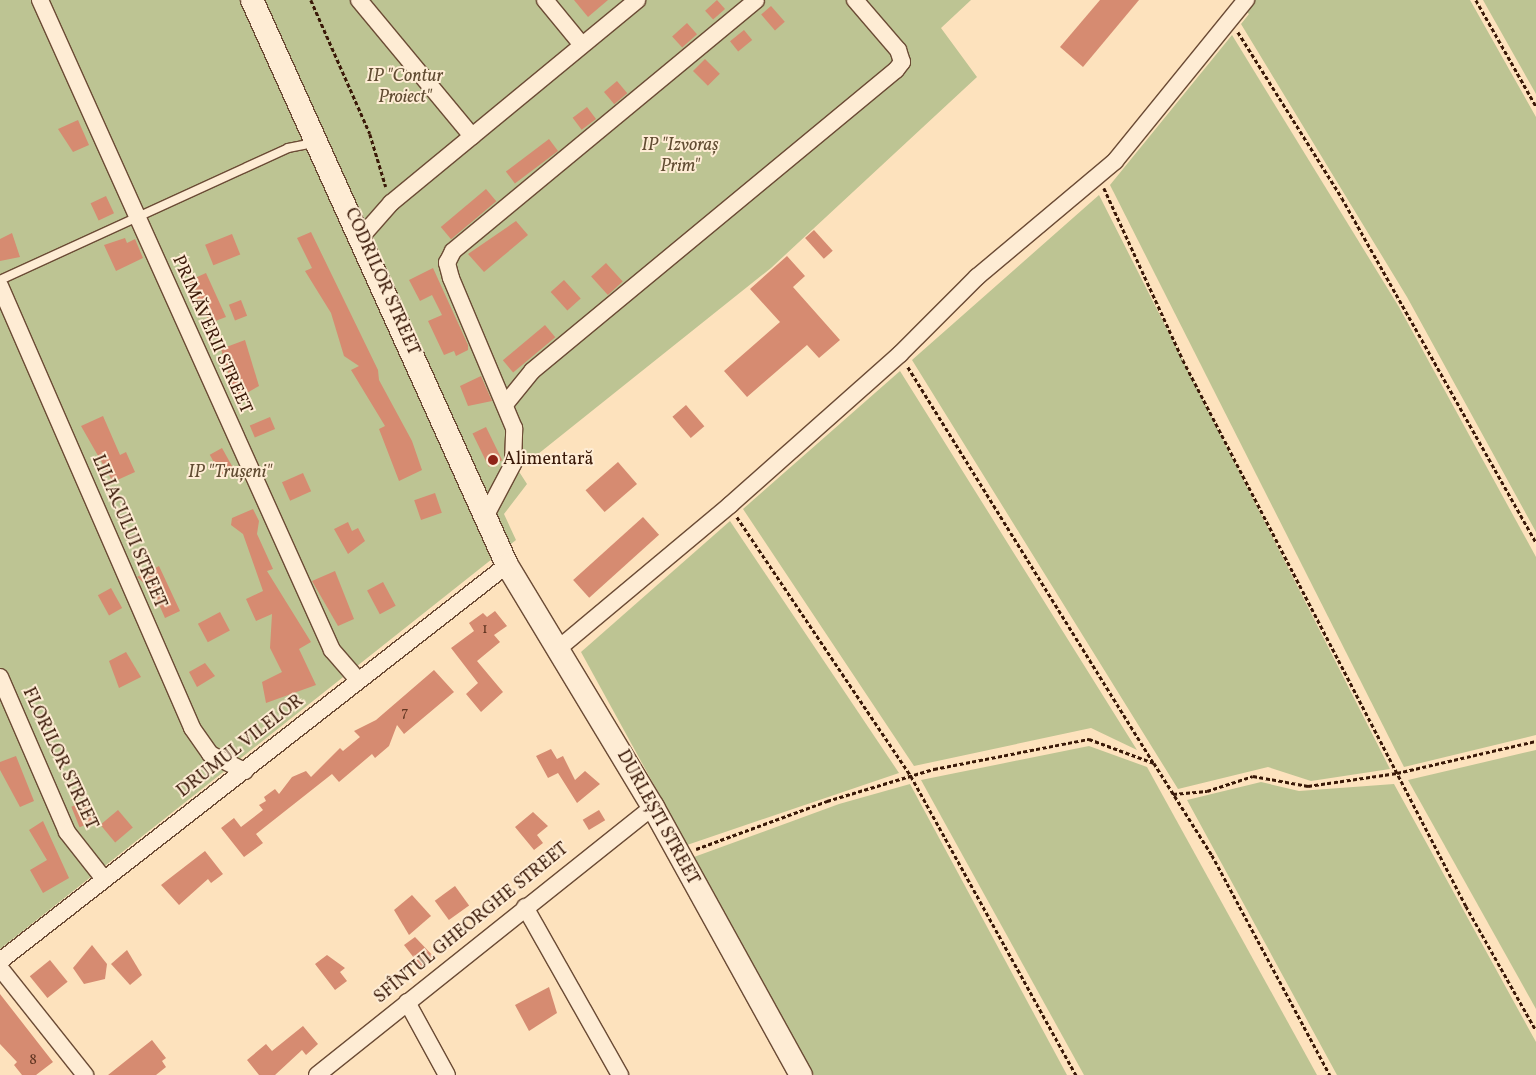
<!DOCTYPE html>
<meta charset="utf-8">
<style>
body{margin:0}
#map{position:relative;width:1536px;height:1075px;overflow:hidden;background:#fde2bd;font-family:Vollkorn,serif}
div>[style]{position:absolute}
.green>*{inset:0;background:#bdc493}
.building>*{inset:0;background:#d68b71;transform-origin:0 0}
.path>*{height:2.5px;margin-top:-1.25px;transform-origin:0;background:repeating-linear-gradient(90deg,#3a1908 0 4px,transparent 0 6.5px)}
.roads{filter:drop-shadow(1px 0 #6b4b35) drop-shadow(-1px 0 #6b4b35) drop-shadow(0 1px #6b4b35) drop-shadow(0 -1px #6b4b35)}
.lane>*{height:8px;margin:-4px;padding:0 4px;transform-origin:4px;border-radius:4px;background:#feecd4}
.street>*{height:16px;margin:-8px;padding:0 8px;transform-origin:8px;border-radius:8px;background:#feecd4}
.secondary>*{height:22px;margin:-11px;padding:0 11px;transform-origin:11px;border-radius:11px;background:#feecd4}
.dots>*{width:14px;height:14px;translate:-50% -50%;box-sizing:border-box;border:2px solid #feecd4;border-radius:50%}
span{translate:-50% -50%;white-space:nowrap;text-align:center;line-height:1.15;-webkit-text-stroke:4px #feecd4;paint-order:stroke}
.number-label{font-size:15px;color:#613622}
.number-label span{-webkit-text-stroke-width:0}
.park-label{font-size:18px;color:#614c32;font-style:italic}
.street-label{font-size:18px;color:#3a1908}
.poi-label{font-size:18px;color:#3a1908}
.left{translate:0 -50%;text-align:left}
</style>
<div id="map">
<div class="green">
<i style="clip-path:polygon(0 0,971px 0,941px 28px,977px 77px,771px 268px,518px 470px,527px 484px,504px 514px,516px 540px,0 949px)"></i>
<i style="clip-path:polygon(1235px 0,1470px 0,1536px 117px,1536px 532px,1407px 297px,1241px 24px,1249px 14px)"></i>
<i style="clip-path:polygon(1483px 0,1536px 0,1536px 94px)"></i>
<i style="clip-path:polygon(1232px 35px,1399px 307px,1536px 557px,1536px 735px,1404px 767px,1110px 185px)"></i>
<i style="clip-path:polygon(1099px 195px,1390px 769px,1311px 781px,1268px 767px,1178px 789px,912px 360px)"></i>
<i style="clip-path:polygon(900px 371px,1137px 750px,1091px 728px,914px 766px,743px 509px)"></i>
<i style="clip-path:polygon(730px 521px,899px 773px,687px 845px,581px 652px)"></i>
<i style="clip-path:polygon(1089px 746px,1147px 767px,1317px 1075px,1084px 1075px,921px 780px)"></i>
<i style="clip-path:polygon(1536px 750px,1536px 1009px,1408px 780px)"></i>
<i style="clip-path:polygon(1261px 782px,1299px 791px,1394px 784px,1536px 1042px,1536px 1075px,1337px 1075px,1187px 800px)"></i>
<i style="clip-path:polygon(910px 784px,1067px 1075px,814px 1075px,694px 857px,839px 804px)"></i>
</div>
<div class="building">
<i style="clip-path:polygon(574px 0,608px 0,588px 17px)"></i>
<i style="left:717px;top:0;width:12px;height:16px;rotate:48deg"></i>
<i style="clip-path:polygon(1100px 0,1139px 0,1083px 67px,1060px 47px)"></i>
<i style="left:771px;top:6px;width:21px;height:13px;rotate:49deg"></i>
<i style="left:687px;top:23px;width:15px;height:20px;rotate:48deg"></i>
<i style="left:744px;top:30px;width:13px;height:18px;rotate:51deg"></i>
<i style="left:705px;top:59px;width:21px;height:17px;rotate:45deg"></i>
<i style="left:617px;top:81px;width:16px;height:17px;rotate:50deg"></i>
<i style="left:587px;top:107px;width:15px;height:18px;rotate:53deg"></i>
<i style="clip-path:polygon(78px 120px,89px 145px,73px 152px,58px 129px)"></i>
<i style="left:549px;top:139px;width:15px;height:54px;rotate:53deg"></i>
<i style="left:486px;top:189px;width:16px;height:59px;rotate:50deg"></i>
<i style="left:106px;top:196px;width:19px;height:17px;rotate:65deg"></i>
<i style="clip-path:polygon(516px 221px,528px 235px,484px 272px,468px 254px)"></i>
<i style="left:814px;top:230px;width:28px;height:12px;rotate:48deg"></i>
<i style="clip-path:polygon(311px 232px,378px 370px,379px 380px,412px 441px,422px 470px,399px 481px,379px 429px,385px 426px,351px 370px,359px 366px,344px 356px,331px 313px,305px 271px,312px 268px,297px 238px)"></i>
<i style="clip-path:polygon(12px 233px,20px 257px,0 261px,0 239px)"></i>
<i style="left:232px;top:234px;width:22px;height:29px;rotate:68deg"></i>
<i style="clip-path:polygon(125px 238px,127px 243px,135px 239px,143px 258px,116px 271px,104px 245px)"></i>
<i style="clip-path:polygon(787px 256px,805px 276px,793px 287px,840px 340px,819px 358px,807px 345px,747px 397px,724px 371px,780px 322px,750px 289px)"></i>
<i style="left:606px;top:263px;width:25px;height:20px;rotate:48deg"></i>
<i style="clip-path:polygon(433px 268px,468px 345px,468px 350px,456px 356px,454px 351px,444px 355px,428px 321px,442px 315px,432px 295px,420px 301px,409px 280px)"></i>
<i style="clip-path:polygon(206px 273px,226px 317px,210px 323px,188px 281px)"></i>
<i style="left:564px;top:280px;width:25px;height:18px;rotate:48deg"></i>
<i style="left:241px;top:300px;width:17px;height:13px;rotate:69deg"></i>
<i style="left:545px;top:325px;width:16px;height:55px;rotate:50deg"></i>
<i style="clip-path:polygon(245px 340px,259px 386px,236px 399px,221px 349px)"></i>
<i style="clip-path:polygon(481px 376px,492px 401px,468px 406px,460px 386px)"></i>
<i style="left:686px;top:405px;width:28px;height:18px;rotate:49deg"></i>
<i style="clip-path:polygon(103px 416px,120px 455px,126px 452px,135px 472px,113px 482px,81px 426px)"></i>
<i style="left:270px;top:417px;width:13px;height:22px;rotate:67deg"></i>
<i style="left:486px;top:427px;width:37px;height:15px;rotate:64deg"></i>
<i style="left:222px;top:448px;width:23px;height:14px;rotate:61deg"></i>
<i style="left:618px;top:462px;width:29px;height:43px;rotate:49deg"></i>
<i style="left:303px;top:473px;width:20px;height:23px;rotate:66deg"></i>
<i style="left:435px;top:493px;width:21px;height:22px;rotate:71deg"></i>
<i style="clip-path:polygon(253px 509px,259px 521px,257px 534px,273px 569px,267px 571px,311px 642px,299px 649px,316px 685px,266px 703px,262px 682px,282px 672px,270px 648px,272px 614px,256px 621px,246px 599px,263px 591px,243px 534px,231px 525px,232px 518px)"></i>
<i style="left:643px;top:517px;width:24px;height:94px;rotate:48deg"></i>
<i style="clip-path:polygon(348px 522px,352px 531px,358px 528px,365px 541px,348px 554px,334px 529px)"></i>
<i style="clip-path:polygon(159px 566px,180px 611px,165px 618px,153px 591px,137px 577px)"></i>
<i style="clip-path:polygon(335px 571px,354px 619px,338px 626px,312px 581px)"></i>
<i style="left:383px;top:582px;width:27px;height:18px;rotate:62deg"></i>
<i style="left:111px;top:588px;width:23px;height:15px;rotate:61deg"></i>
<i style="clip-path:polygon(495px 611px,507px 626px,494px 635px,500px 642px,477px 661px,503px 692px,481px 712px,466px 694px,478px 683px,451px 648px,474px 631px,469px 623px,483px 613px,487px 617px)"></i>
<i style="left:220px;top:612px;width:21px;height:25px;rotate:62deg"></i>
<i style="clip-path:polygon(126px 652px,141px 677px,119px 688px,109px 661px)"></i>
<i style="clip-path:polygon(205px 663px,215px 676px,197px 687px,189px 672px)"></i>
<i style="clip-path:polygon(434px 670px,454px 692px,404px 734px,397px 725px,389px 746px,375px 758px,372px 754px,339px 782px,332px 774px,256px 834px,263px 843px,244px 857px,221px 828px,234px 818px,241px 827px,263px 810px,259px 805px,266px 801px,264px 797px,275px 789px,279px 794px,292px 777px,306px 771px,311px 777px,340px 748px,343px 751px,360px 737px,354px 731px,376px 720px)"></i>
<i style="clip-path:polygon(551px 749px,557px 759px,563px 756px,575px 780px,585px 771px,600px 784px,577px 803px,558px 773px,548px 778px,536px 756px)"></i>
<i style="clip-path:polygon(16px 756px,34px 801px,20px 807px,0 770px,0 762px)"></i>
<i style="left:88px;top:800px;width:22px;height:18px;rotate:68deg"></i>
<i style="left:118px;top:810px;width:23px;height:23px;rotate:50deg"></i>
<i style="left:599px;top:810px;width:12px;height:19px;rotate:59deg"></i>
<i style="clip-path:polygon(533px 812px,548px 826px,537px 835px,543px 843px,534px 850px,515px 827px)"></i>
<i style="clip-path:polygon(43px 821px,69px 878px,43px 893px,30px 870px,47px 860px,29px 830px)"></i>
<i style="clip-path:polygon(205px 851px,223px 874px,211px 883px,208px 879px,179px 905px,161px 885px)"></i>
<i style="left:455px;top:886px;width:24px;height:25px;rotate:54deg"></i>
<i style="clip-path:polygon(412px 895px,431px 916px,409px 935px,394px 910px)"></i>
<i style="clip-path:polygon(415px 937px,435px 958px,421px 967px,404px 945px)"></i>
<i style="clip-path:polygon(92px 945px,107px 964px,105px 979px,84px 984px,73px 968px)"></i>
<i style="clip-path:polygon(127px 950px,142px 975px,130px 985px,111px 964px)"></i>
<i style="clip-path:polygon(327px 955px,345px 968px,340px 972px,347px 981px,335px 990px,315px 964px)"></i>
<i style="left:50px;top:960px;width:28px;height:26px;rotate:51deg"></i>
<i style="clip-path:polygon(549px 987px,557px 1013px,529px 1031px,515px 1005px)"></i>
<i style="clip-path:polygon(0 994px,53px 1062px,36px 1075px,22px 1075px,14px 1065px,17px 1062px,0 1044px)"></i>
<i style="clip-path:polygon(303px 1026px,318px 1044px,306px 1055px,302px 1050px,275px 1075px,259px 1075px,247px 1060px,266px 1044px,272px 1051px)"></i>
<i style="clip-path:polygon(152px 1040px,166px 1058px,162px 1061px,166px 1067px,156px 1075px,108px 1075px)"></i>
</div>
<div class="path">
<i style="left:311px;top:0;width:146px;rotate:66.2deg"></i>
<i style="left:370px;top:134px;width:55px;rotate:73.2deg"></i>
<i style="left:1476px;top:0;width:122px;rotate:60.5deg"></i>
<i style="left:1238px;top:32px;width:196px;rotate:57.9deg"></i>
<i style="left:1342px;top:198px;width:395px;rotate:60.6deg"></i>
<i style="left:1104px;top:188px;width:189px;rotate:65.3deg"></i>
<i style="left:1183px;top:360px;width:615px;rotate:62.6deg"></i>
<i style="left:1466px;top:906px;width:142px;rotate:60.6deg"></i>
<i style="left:908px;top:367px;width:465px;rotate:58.2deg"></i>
<i style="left:737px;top:517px;width:312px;rotate:56.1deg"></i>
<i style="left:911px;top:776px;width:342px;rotate:61.1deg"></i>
<i style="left:1173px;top:794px;width:34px;rotate:-5deg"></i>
<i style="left:1207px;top:791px;width:48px;rotate:-18.1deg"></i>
<i style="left:1253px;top:776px;width:56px;rotate:10.3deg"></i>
<i style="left:1308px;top:786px;width:90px;rotate:-8.3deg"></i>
<i style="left:1397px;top:773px;width:143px;rotate:-13deg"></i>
<i style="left:696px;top:849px;width:140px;rotate:-20.1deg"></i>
<i style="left:827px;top:801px;width:112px;rotate:-16.7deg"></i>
<i style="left:934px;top:769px;width:158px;rotate:-11deg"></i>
<i style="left:1089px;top:739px;width:69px;rotate:20.3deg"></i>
<i style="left:1154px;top:763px;width:109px;rotate:57.8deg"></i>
<i style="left:1212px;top:855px;width:250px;rotate:61.8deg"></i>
</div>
<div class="roads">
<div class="lane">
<i style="left:0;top:280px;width:317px;rotate:-24.6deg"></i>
<i style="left:288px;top:148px;width:26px;rotate:-11deg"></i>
</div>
<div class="street">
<i style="left:40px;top:0;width:713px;rotate:65.81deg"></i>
<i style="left:332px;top:650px;width:38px;rotate:49deg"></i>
<i style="left:359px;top:0;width:177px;rotate:50.3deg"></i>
<i style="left:545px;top:0;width:58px;rotate:50.6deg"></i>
<i style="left:362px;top:236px;width:44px;rotate:-48.7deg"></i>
<i style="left:391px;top:203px;width:319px;rotate:-39.5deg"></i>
<i style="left:0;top:286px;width:482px;rotate:66.5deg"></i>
<i style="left:192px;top:728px;width:32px;rotate:55deg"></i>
<i style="left:210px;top:754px;width:39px;rotate:26deg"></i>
<i style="left:507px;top:402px;width:40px;rotate:-51deg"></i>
<i style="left:532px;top:371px;width:472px;rotate:-39.6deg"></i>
<i style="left:896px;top:70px;width:10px;rotate:-53deg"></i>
<i style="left:902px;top:62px;width:13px;rotate:-108deg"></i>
<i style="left:898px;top:50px;width:66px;rotate:-130.7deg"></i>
<i style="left:485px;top:517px;width:60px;rotate:-62.2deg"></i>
<i style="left:513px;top:464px;width:36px;rotate:-88deg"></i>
<i style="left:514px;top:428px;width:163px;rotate:-112.8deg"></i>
<i style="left:451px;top:278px;width:16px;rotate:-105deg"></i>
<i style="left:447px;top:263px;width:13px;rotate:-63deg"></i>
<i style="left:453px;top:251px;width:393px;rotate:-39.6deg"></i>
<i style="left:559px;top:648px;width:223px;rotate:-39.9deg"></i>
<i style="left:730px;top:505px;width:227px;rotate:-41.6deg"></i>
<i style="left:900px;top:354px;width:109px;rotate:-45deg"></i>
<i style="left:977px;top:277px;width:180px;rotate:-40deg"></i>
<i style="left:1115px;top:161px;width:208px;rotate:-50.9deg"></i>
<i style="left:0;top:677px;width:169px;rotate:66.6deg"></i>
<i style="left:67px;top:832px;width:60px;rotate:51.8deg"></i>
<i style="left:525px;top:907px;width:193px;rotate:60.5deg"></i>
<i style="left:0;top:961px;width:643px;rotate:-37.99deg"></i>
<i style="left:0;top:968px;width:137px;rotate:51.5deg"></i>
<i style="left:407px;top:1002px;width:83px;rotate:61.3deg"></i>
<i style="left:317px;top:1075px;width:430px;rotate:-38.6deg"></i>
</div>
<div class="secondary">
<i style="left:252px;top:0;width:620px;rotate:65.71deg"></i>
<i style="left:507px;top:565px;width:283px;rotate:58.9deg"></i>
<i style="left:653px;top:807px;width:306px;rotate:61.1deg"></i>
</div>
</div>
<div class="dots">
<i style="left:493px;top:460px;background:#8f2418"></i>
</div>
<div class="number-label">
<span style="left:485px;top:630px">1</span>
<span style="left:405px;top:713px">7</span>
<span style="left:33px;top:1061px">8</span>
</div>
<div class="park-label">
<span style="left:405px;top:88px">IP "Contur<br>Proiect"</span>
<span style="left:680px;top:157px">IP "Izvoraș<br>Prim"</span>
<span style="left:230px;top:473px">IP "Trușeni"</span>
</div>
<div class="street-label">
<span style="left:381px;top:282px;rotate:66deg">CODRILOR STREET</span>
<span style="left:211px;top:335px;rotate:66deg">PRIMĂVERII STREET</span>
<span style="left:128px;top:532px;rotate:67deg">LILIACULUI STREET</span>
<span style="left:241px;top:747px;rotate:-38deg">DRUMUL VILELOR</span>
<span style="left:59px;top:759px;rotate:65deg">FLORILOR STREET</span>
<span style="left:657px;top:818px;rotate:61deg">DURLEȘTI STREET</span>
<span style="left:472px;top:924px;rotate:-39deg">SFÎNTUL GHEORGHE STREET</span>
</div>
<div class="poi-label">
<span class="left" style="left:503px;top:460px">Alimentară</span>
</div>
</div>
